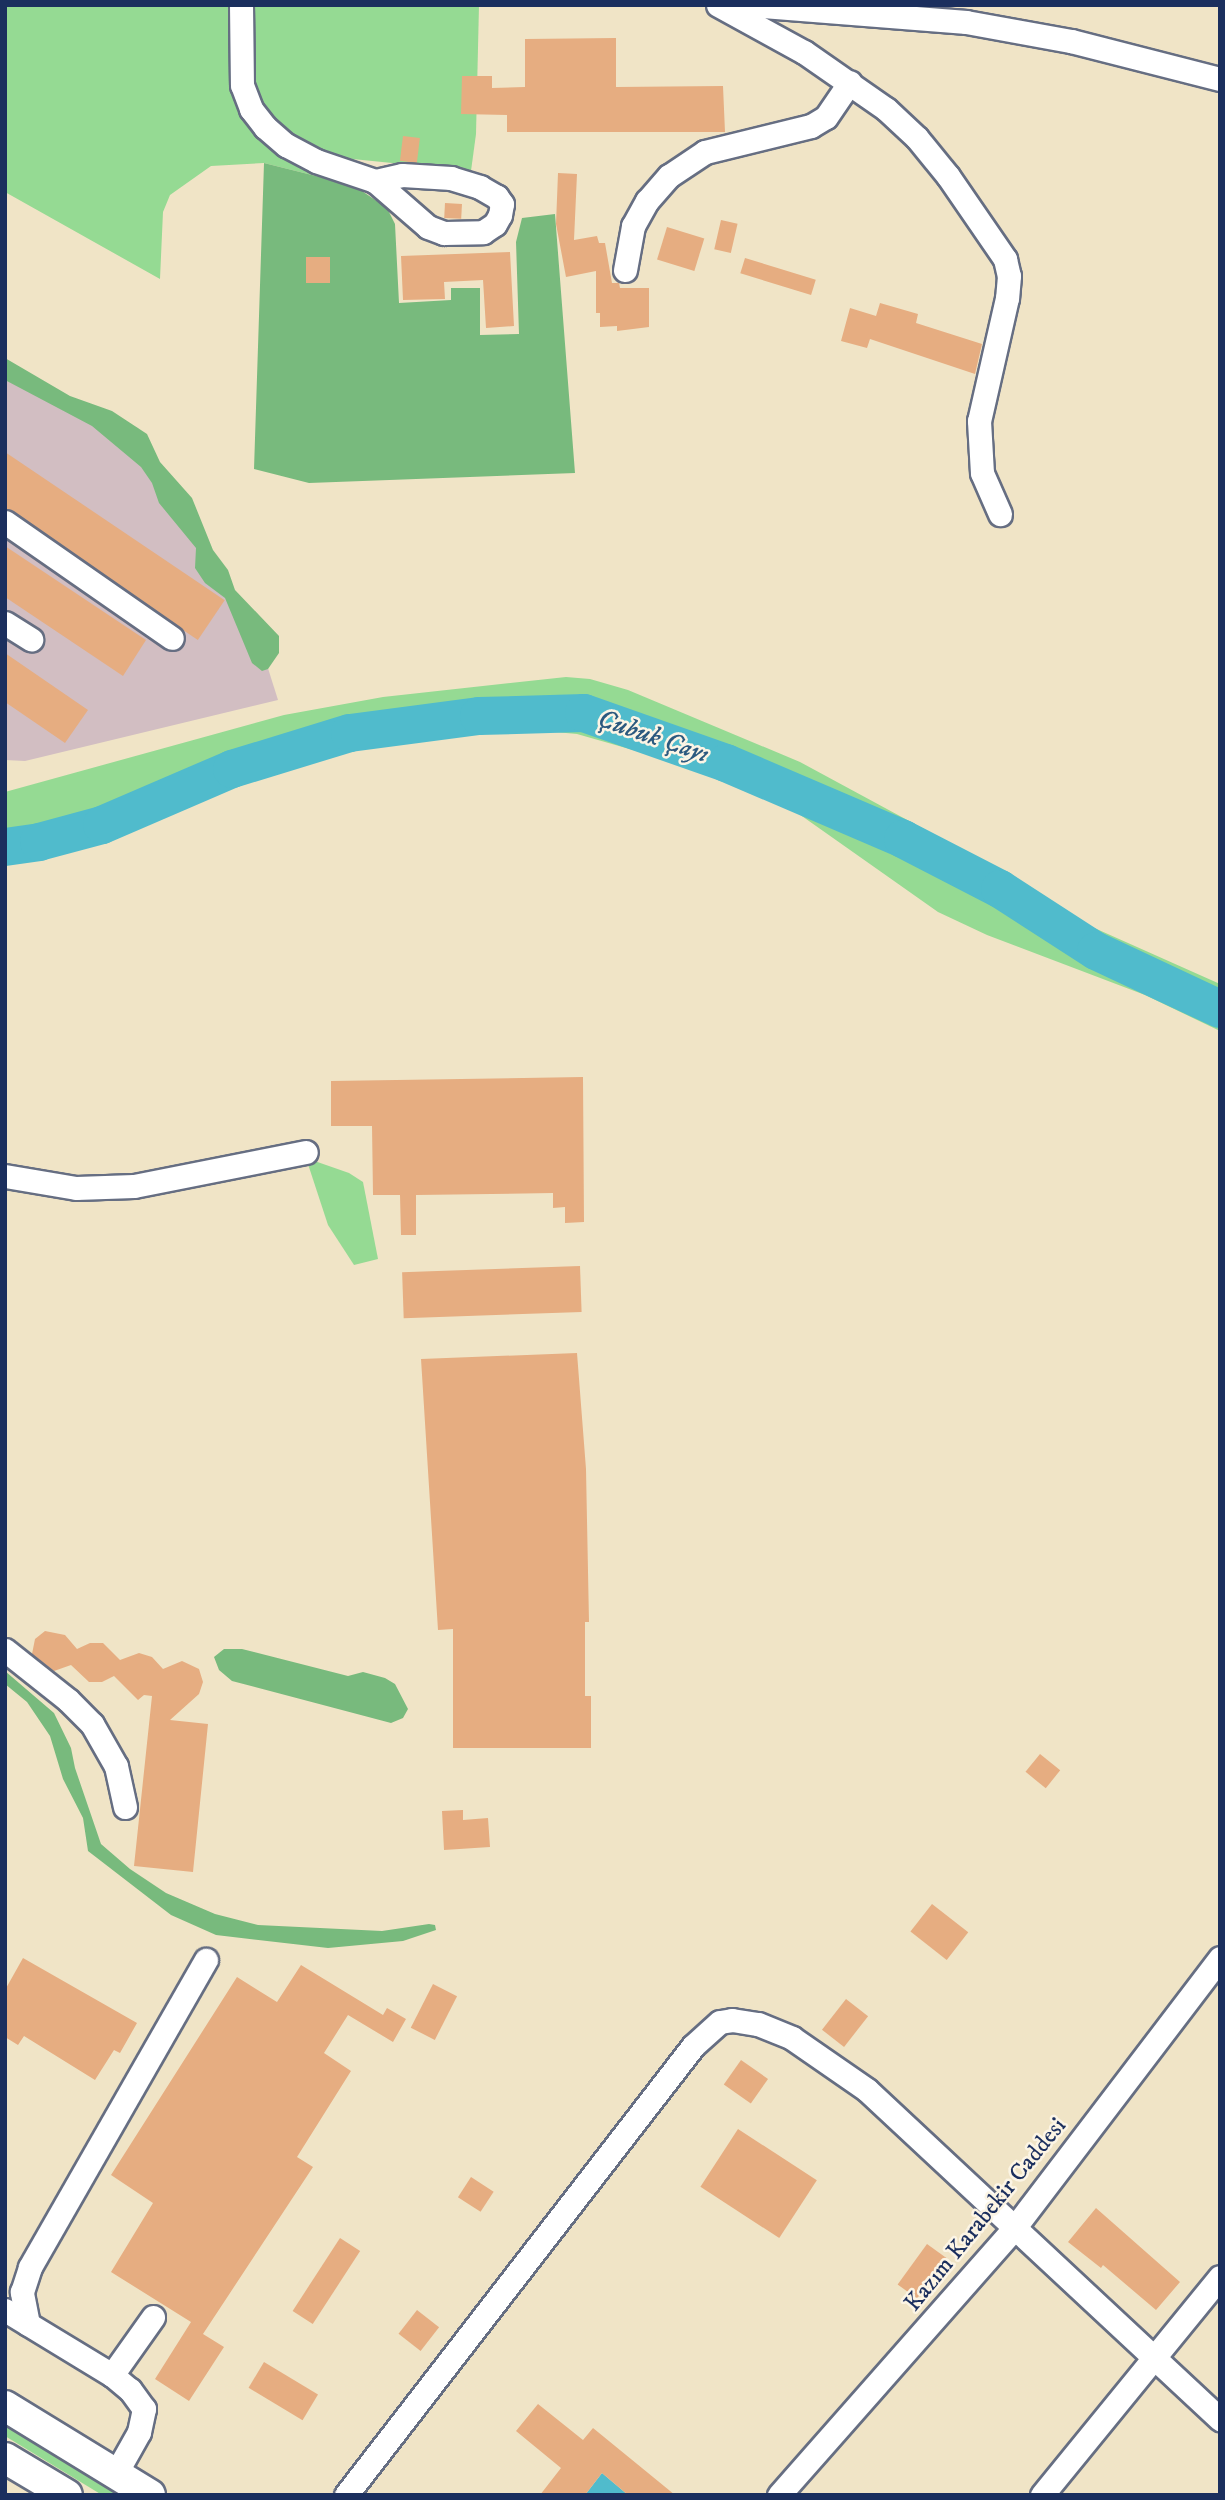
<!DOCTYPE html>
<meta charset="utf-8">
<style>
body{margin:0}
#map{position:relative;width:1225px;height:2500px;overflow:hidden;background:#f0e4c6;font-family:"IM FELL DW Pica",serif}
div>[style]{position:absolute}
.industrial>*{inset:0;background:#d2bec2}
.green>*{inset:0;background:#95da93}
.forest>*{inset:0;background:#78ba7d}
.water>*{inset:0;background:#50bbcc}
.river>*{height:38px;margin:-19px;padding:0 19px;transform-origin:19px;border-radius:19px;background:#50bbcc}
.building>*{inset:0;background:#e6ad81;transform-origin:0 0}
.roads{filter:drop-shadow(2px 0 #666e82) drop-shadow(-2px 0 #666e82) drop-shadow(0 2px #666e82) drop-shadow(0 -2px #666e82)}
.minor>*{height:23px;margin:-11.5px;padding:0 11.5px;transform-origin:11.5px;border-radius:11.5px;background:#fff}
.major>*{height:30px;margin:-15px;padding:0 15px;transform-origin:15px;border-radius:15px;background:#fff}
span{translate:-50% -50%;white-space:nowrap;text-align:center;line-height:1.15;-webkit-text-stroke:5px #fcf5e5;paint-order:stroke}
.street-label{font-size:24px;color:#1b2f5e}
.water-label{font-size:26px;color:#2b597f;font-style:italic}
.frame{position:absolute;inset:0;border:7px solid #1b2f5e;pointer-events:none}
</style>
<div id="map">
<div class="industrial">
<i style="clip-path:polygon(5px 369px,138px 428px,261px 646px,278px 700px,25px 761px,5px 760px)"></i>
</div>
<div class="green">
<i style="clip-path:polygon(5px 5px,230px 5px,231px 78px,238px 109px,263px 135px,320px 177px,264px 163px,211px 166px,170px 195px,163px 212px,160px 279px,5px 192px)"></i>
<i style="clip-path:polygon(249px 5px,479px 5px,476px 134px,471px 171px,323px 156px,282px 134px,254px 98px)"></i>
<i style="clip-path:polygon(566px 677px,590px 679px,628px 690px,800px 762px,935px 835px,1063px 914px,1220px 984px,1220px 1031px,1145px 995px,987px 935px,938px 912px,799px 814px,743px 788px,675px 762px,577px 734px,487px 726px,420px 734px,364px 746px,261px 774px,56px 852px,5px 862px,5px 792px,284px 715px,383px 697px)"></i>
<i style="clip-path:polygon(306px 1158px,349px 1173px,363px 1182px,378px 1259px,354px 1265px,328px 1225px)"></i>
<i style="clip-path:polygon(5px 2424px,119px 2495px,102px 2495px,5px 2436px)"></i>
</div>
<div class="forest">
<i style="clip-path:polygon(264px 163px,320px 177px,362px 191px,387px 208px,395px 224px,399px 303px,451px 300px,451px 288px,480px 288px,480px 335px,519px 334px,516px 242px,522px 218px,555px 214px,575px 473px,309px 483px,254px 469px)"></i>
<i style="clip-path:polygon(5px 358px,70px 396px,112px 411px,147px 434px,160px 462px,192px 498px,213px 550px,228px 570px,235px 590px,279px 636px,279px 653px,268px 669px,262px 671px,252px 663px,225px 598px,205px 583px,195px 568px,196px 548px,159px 503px,152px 483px,141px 467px,92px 426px,5px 380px)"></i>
<i style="clip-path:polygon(224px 1649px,242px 1649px,348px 1676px,363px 1672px,385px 1678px,395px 1684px,408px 1709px,403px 1718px,391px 1723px,232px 1681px,219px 1670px,214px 1657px)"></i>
<i style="clip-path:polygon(5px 1671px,54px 1713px,71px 1748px,75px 1768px,101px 1844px,130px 1869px,166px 1893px,215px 1914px,258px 1925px,382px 1931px,429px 1924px,435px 1925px,436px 1930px,403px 1941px,328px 1948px,216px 1935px,171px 1915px,88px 1851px,83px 1818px,63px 1779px,50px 1736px,27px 1702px,5px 1684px)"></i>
</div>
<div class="water">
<i style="clip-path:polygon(602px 2473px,628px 2495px,585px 2495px)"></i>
</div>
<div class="river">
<i style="left:5px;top:847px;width:34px;rotate:-8deg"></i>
<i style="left:39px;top:842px;width:65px;rotate:-15.1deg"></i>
<i style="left:102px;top:825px;width:142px;rotate:-23.3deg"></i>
<i style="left:232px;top:769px;width:123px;rotate:-17deg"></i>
<i style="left:350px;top:733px;width:130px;rotate:-7.5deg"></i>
<i style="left:479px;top:716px;width:105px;rotate:-1.6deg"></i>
<i style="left:584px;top:713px;width:151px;rotate:19.4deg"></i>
<i style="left:726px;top:763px;width:193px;rotate:23.2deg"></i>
<i style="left:903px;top:839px;width:109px;rotate:27.3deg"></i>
<i style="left:1000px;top:889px;width:114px;rotate:32.9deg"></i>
<i style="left:1096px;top:951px;width:137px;rotate:25.1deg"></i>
</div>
<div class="building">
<i style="clip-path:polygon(616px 38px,616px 87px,723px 86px,725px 132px,507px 132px,507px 115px,461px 114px,462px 76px,492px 76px,492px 88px,525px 87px,525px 39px)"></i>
<i style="left:403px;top:136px;width:17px;height:25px;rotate:7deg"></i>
<i style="clip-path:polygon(558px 173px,577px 174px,574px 240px,597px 236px,599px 243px,605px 243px,612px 283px,619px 283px,620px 288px,649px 288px,649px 327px,617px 331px,617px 326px,600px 327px,600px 313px,596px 313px,596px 271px,566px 277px,556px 224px)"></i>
<i style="left:445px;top:203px;width:17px;height:15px;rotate:3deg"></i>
<i style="left:721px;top:220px;width:17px;height:30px;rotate:13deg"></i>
<i style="left:667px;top:227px;width:39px;height:34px;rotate:17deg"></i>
<i style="clip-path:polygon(510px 252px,514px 326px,486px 328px,483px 280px,444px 282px,445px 299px,403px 300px,401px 256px)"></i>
<i style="left:306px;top:257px;width:24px;height:26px"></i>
<i style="left:745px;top:258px;width:74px;height:16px;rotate:17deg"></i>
<i style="clip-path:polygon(880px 303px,918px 314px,916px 323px,982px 344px,975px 374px,870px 339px,867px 348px,841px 341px,850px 308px,876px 316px)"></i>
<i style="left:5px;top:452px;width:265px;height:48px;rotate:34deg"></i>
<i style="clip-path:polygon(5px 546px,146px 640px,123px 676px,5px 597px)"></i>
<i style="clip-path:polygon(5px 653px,88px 710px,65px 743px,5px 702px)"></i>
<i style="clip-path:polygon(583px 1077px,584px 1222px,565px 1223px,565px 1207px,553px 1208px,553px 1193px,416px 1195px,416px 1235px,401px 1235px,400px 1195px,373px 1195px,372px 1126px,331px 1126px,331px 1081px)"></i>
<i style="left:580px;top:1266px;width:46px;height:178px;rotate:88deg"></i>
<i style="clip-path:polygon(577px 1353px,586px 1469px,589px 1622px,585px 1622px,585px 1696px,591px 1696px,591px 1748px,453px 1748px,453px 1629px,438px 1630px,421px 1359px)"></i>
<i style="clip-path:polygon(45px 1631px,65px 1635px,77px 1649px,90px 1643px,103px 1643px,120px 1660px,139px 1653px,152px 1657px,163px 1669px,182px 1661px,199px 1669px,203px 1682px,199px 1694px,170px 1720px,208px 1724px,193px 1872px,134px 1866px,152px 1696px,144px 1695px,138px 1700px,114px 1676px,102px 1682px,89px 1682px,71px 1665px,54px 1671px,32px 1654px,35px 1639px)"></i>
<i style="left:1040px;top:1754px;width:26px;height:23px;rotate:39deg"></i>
<i style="clip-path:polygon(463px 1810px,463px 1820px,488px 1818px,490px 1847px,444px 1850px,442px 1811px)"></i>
<i style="left:932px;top:1904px;width:46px;height:35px;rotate:38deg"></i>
<i style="clip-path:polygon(23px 1958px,137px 2023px,120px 2053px,114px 2050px,95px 2080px,24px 2036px,18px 2045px,5px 2037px,5px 1990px)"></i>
<i style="clip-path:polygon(301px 1965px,383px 2015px,387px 2008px,406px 2019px,393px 2042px,348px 2015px,324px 2053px,351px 2071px,297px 2157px,313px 2167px,203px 2334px,224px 2347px,189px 2401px,155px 2379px,191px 2322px,111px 2272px,153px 2203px,111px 2175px,237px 1977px,277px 2002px)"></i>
<i style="left:433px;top:1984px;width:27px;height:49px;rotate:27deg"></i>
<i style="left:846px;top:1999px;width:28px;height:39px;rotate:38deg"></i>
<i style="left:741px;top:2060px;width:33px;height:30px;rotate:35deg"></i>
<i style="left:738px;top:2129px;width:94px;height:69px;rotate:33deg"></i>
<i style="left:471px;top:2177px;width:27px;height:24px;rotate:33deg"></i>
<i style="clip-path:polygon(1096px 2208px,1180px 2282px,1156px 2310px,1103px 2265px,1101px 2268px,1068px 2242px)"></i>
<i style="left:340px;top:2238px;width:24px;height:87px;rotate:33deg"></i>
<i style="left:927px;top:2244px;width:24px;height:50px;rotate:36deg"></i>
<i style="left:417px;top:2310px;width:28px;height:30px;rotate:38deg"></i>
<i style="left:264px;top:2362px;width:63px;height:30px;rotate:31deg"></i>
<i style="clip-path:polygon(538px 2404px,583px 2440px,593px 2428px,675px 2495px,628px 2495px,602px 2473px,585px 2495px,540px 2495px,561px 2468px,516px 2431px)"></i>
</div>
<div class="roads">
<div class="minor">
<i style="left:241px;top:5px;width:80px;rotate:89.3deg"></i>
<i style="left:242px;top:85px;width:26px;rotate:69deg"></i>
<i style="left:251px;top:109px;width:23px;rotate:52deg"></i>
<i style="left:265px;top:127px;width:28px;rotate:41deg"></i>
<i style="left:286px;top:145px;width:34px;rotate:28deg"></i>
<i style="left:316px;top:161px;width:62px;rotate:18.7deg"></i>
<i style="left:375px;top:181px;width:70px;rotate:41deg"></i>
<i style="left:428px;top:227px;width:17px;rotate:21deg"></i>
<i style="left:444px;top:233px;width:39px;rotate:-1deg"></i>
<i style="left:483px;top:232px;width:14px;rotate:-34deg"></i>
<i style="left:495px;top:224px;width:10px;rotate:-61deg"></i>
<i style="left:500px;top:215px;width:11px;rotate:-80deg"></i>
<i style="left:502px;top:204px;width:9px;rotate:-126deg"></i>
<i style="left:497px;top:197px;width:20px;rotate:-150deg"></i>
<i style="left:480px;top:187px;width:30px;rotate:-163deg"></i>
<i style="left:451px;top:178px;width:49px;rotate:-176.5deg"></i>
<i style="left:402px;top:175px;width:28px;rotate:167deg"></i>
<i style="left:718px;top:5px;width:98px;rotate:28.7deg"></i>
<i style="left:804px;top:52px;width:100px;rotate:34.8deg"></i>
<i style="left:886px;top:109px;width:42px;rotate:43.1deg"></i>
<i style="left:917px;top:138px;width:49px;rotate:50.8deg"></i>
<i style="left:948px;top:176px;width:101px;rotate:55.5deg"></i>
<i style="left:1005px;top:259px;width:17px;rotate:77deg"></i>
<i style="left:1009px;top:276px;width:22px;rotate:95deg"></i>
<i style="left:1007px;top:298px;width:126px;rotate:102.8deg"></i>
<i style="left:979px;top:421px;width:52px;rotate:86.7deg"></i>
<i style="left:982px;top:473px;width:45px;rotate:66.3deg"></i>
<i style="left:750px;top:5px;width:217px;rotate:4.5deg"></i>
<i style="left:966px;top:22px;width:107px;rotate:10.3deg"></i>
<i style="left:1071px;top:41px;width:154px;rotate:14.3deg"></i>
<i style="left:625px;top:270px;width:45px;rotate:-79.7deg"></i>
<i style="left:633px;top:226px;width:29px;rotate:-61deg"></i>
<i style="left:647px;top:201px;width:33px;rotate:-49deg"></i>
<i style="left:669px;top:176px;width:43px;rotate:-33.7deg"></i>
<i style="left:705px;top:152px;width:109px;rotate:-13.8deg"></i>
<i style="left:811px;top:126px;width:17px;rotate:-31deg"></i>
<i style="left:826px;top:117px;width:42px;rotate:-55.6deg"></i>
<i style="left:5px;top:522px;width:203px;rotate:34.8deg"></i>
<i style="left:5px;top:623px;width:31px;rotate:32deg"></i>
<i style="left:5px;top:1176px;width:72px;rotate:9.6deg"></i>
<i style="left:76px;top:1188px;width:58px;rotate:-2deg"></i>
<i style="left:134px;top:1186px;width:175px;rotate:-11.2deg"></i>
<i style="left:5px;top:1650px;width:80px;rotate:38.4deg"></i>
<i style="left:68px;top:1700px;width:34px;rotate:45deg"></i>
<i style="left:92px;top:1724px;width:48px;rotate:60.3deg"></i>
<i style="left:116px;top:1766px;width:42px;rotate:77.6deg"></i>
<i style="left:5px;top:2310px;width:125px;rotate:31.3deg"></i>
<i style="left:28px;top:2324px;width:33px;rotate:-101deg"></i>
<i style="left:22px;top:2292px;width:26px;rotate:-72deg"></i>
<i style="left:30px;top:2267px;width:354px;rotate:-60.2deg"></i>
<i style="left:116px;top:2473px;width:47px;rotate:-60.7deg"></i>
<i style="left:139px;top:2432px;width:24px;rotate:-78deg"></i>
<i style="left:144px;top:2409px;width:24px;rotate:-126deg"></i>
<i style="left:130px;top:2390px;width:23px;rotate:-140deg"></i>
<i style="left:112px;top:2375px;width:71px;rotate:-54.7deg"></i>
<i style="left:346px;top:2495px;width:567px;rotate:-52.3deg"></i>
<i style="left:693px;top:2046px;width:36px;rotate:-42deg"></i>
<i style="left:720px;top:2022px;width:12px;rotate:-9deg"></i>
<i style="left:732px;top:2020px;width:26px;rotate:9deg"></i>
<i style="left:758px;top:2024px;width:37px;rotate:22deg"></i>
<i style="left:792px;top:2038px;width:91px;rotate:34.7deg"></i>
<i style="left:867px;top:2090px;width:483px;rotate:43deg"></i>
<i style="left:779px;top:2495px;width:357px;rotate:-48.6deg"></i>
<i style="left:1015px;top:2227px;width:338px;rotate:-52.7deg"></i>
<i style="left:1042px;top:2495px;width:281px;rotate:-50.8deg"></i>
</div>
<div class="major">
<i style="left:5px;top:2406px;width:170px;rotate:31.5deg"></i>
<i style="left:5px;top:2458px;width:72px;rotate:30.8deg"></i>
</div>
</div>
<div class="street-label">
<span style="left:986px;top:2215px;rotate:-51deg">Kazım Karabekir Caddesi</span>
</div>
<div class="water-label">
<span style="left:653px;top:737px;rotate:19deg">Çubuk Çayı</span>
</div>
<div class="frame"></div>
</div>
